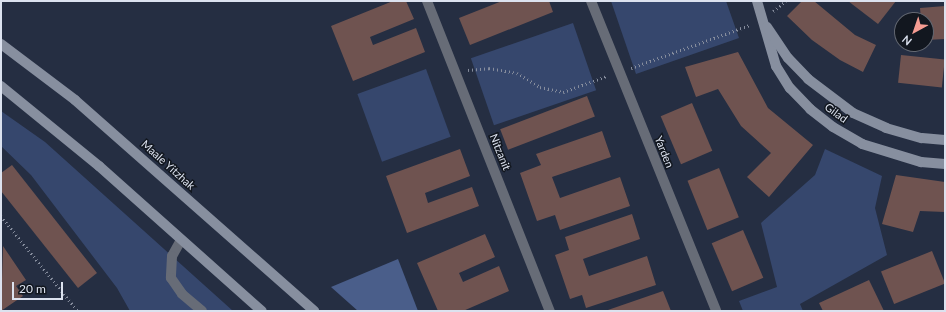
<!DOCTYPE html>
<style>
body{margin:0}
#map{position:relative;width:946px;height:312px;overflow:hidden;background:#252e42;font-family:Lato,sans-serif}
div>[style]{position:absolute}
.green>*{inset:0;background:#36476d;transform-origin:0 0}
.forest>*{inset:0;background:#4a5e8a}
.building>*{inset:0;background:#6f5350;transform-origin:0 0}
.path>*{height:2.5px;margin-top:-1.25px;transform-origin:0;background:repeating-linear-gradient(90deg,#868d9d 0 1px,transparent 0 4px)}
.street>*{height:10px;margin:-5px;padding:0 5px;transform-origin:5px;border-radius:5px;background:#676c77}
.secondary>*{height:10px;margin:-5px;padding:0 5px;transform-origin:5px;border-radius:5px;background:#878f9f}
span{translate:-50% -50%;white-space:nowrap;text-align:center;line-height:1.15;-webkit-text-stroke:3px #12171f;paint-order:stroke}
.street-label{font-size:11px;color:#dce2ef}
.frame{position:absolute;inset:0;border:2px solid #dce2ef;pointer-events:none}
.north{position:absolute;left:894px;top:12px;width:40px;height:40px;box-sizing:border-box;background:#12171f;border:1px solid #636872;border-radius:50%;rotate:220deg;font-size:11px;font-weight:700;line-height:16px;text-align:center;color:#dce2ef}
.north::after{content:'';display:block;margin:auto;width:14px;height:18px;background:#f59c92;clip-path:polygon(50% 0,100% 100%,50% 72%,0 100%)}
.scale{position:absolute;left:12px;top:282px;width:51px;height:18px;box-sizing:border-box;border:2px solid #dce2ef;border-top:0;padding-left:5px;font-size:12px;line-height:14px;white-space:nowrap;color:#dce2ef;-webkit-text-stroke:3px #12171f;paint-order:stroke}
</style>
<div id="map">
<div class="green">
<i style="clip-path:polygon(611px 1px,726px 1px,739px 38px,636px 74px)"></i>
<i style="left:573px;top:23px;width:71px;height:108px;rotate:71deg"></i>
<i style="left:426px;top:69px;width:72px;height:73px;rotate:70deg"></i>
<i style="clip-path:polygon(1px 111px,45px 142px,233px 311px,130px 311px,117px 288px,31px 175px,1px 146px)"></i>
<i style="clip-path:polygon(825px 149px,882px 176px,875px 208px,887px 255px,800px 304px,803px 311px,743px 311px,739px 301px,777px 287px,761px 223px,815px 175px)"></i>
</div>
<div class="forest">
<i style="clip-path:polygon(398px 259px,418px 311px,358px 311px,331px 287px)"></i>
</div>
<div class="building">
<i style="clip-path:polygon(393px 1px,406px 1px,414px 19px,370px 37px,373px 45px,416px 28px,425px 52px,353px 81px,331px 26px)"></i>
<i style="clip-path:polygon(502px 1px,549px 1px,553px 12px,470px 45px,459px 18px)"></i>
<i style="clip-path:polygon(802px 1px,814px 1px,855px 35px,876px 45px,863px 72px,840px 60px,812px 40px,787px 16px)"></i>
<i style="clip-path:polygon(848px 1px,896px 1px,878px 24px)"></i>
<i style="clip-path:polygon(945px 6px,945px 39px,926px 40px,926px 20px,921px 20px,920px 8px)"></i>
<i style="clip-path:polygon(738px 52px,768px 108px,813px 145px,769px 197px,747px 177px,771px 153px,741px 126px,718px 89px,696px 97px,685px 67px)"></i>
<i style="left:901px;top:55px;width:44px;height:28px;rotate:6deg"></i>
<i style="left:587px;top:96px;width:22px;height:93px;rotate:69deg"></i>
<i style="left:692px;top:103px;width:52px;height:34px;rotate:67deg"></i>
<i style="clip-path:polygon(602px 131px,611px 157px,552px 177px,560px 198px,620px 177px,630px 206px,560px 230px,555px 215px,537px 221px,520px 173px,541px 165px,536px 154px)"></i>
<i style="clip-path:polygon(460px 149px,470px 176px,425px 193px,428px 203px,472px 187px,479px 206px,407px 233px,386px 176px)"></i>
<i style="clip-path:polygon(12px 165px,97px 273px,78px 288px,1px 191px,1px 173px)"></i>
<i style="left:719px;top:168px;width:53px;height:34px;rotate:68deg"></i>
<i style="clip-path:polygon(896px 175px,945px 182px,945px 212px,920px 211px,913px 232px,882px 224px)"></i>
<i style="clip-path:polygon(632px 214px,640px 239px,583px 259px,589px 276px,647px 256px,656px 285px,586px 308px,582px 295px,570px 299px,555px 255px,569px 250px,565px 237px)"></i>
<i style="left:743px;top:230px;width:52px;height:34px;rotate:67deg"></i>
<i style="clip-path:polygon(485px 234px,495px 257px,459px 273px,463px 282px,499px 266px,509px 291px,463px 311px,438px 311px,417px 263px)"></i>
<i style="clip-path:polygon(3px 246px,26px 280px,16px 286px,23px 296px,1px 311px)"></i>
<i style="left:932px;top:251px;width:35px;height:55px;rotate:68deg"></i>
<i style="clip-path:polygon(869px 280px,884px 311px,823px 311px,819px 303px)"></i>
<i style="clip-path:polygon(663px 291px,671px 311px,605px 311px)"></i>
</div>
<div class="path">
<i style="left:773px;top:11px;width:16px;rotate:-38deg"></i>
<i style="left:631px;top:68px;width:127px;rotate:-19.9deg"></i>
<i style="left:468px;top:70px;width:21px;rotate:-5deg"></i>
<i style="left:489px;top:68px;width:28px;rotate:10deg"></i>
<i style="left:517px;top:73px;width:27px;rotate:31deg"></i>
<i style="left:540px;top:87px;width:24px;rotate:12deg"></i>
<i style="left:563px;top:92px;width:47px;rotate:-20deg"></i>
<i style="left:1px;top:216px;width:122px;rotate:51deg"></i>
</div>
<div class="street">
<i style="left:427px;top:1px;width:334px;rotate:68.4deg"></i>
<i style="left:591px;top:1px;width:334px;rotate:68deg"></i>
<i style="left:181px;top:240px;width:18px;rotate:119deg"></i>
<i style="left:172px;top:256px;width:22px;rotate:93deg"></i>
<i style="left:171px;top:278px;width:19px;rotate:55deg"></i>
<i style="left:182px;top:294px;width:26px;rotate:40deg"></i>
</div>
<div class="secondary">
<i style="left:757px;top:1px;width:68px;rotate:73.7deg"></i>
<i style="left:776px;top:66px;width:26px;rotate:58deg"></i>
<i style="left:790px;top:88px;width:29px;rotate:46deg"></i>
<i style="left:810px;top:109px;width:29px;rotate:38deg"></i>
<i style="left:833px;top:127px;width:34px;rotate:30deg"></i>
<i style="left:862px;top:144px;width:62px;rotate:17deg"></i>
<i style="left:921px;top:162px;width:24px;rotate:5deg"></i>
<i style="left:767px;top:27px;width:37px;rotate:56deg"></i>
<i style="left:788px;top:58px;width:29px;rotate:46deg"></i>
<i style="left:808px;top:79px;width:56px;rotate:37.1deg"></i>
<i style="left:853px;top:113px;width:36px;rotate:24deg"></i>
<i style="left:886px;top:128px;width:37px;rotate:16deg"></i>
<i style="left:922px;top:138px;width:23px;rotate:5deg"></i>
<i style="left:1px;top:44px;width:93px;rotate:37.1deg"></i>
<i style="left:75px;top:100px;width:319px;rotate:41.4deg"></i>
<i style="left:1px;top:86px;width:127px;rotate:39.2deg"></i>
<i style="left:99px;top:166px;width:218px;rotate:41.7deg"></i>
</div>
<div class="street-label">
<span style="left:836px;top:113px;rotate:36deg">Gilad</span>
<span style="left:500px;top:152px;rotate:68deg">Nitzanit</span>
<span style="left:664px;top:152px;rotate:68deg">Yarden</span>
<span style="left:168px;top:165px;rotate:42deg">Maale Yitzhak</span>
</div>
<div class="frame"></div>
<div class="north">N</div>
<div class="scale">20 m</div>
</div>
